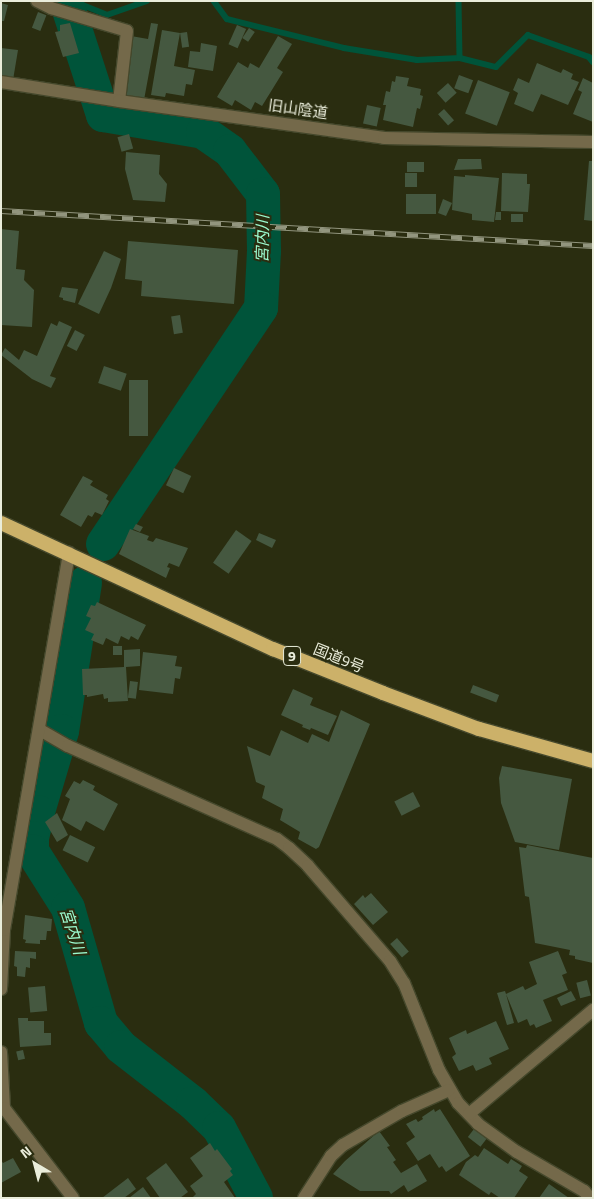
<!DOCTYPE html>
<meta charset="utf-8">
<style>
body{margin:0}
#map{position:relative;width:594px;height:1199px;overflow:hidden;background:#2a2d10;font-family:"Titillium Web","Noto Sans JP",sans-serif}
div>[style]{position:absolute}
.stream>*{height:5.5px;margin:-2.75px;padding:0 2.75px;transform-origin:2.75px;border-radius:2.75px;background:#00543a}
.river>*{height:34px;margin:-17px;padding:0 17px;transform-origin:17px;border-radius:17px;background:#00543a}
.building>*{inset:0;background:#455840;transform-origin:0 0}
.roads{filter:drop-shadow(1px 0 #45482c) drop-shadow(-1px 0 #45482c) drop-shadow(0 1px #45482c) drop-shadow(0 -1px #45482c)}
.minor>*{height:12px;margin:-6px;padding:0 6px;transform-origin:6px;border-radius:6px;background:#74694a}
.trunk>*{height:14px;margin:-7px;padding:0 7px;transform-origin:7px;border-radius:7px;background:#ccb169}
.rail>*{height:5.5px;margin-top:-2.75px;transform-origin:0;background:repeating-linear-gradient(90deg,#2a2d10 0 11px,#92957e 0 22px);box-sizing:border-box;border-block:1px solid #92957e}
span{translate:-50% -50%;white-space:nowrap;text-align:center;line-height:1.15;-webkit-text-stroke:4px #2a2d10;paint-order:stroke}
.shield-label span{padding:1px 4px;background:#2a2d10;border:1px solid;border-radius:4px;-webkit-text-stroke-width:0}
.shield-label{font-size:14px;color:#eaeddb;font-weight:700}
.street-label{font-size:15px;color:#eaeddb}
.water-label{font-size:16px;color:#9cfbd0;font-style:italic}
.frame{position:absolute;inset:0;border:2px solid #eaeddb;pointer-events:none}
.north{position:absolute;left:10px;top:1139px;width:50px;height:50px;-webkit-text-stroke:4px #2a2d10;paint-order:stroke;rotate:323deg;font-size:14px;font-weight:700;line-height:20px;text-align:center;color:#eaeddb}
.north::after{content:'';display:block;margin:auto;width:18px;height:22px;background:#eaeddb;clip-path:polygon(50% 0,100% 100%,50% 72%,0 100%)}
</style>
<div id="map">
<div class="stream">
<i style="left:73px;top:1px;width:37px;rotate:22deg"></i>
<i style="left:107px;top:15px;width:42px;rotate:-19.3deg"></i>
<i style="left:214px;top:1px;width:22px;rotate:54deg"></i>
<i style="left:227px;top:19px;width:121px;rotate:13.9deg"></i>
<i style="left:344px;top:48px;width:74px;rotate:9.3deg"></i>
<i style="left:417px;top:60px;width:43px;rotate:-2.7deg"></i>
<i style="left:460px;top:58px;width:37px;rotate:14deg"></i>
<i style="left:496px;top:67px;width:45px;rotate:-45deg"></i>
<i style="left:528px;top:35px;width:65px;rotate:19.8deg"></i>
<i style="left:589px;top:57px;width:6px;rotate:51deg"></i>
<i style="left:459px;top:1px;width:57px;rotate:89deg"></i>
</div>
<div class="river">
<i style="left:66px;top:1px;width:120px;rotate:72deg"></i>
<i style="left:103px;top:115px;width:101px;rotate:9.6deg"></i>
<i style="left:203px;top:132px;width:33px;rotate:35deg"></i>
<i style="left:230px;top:151px;width:54px;rotate:52.5deg"></i>
<i style="left:263px;top:194px;width:57px;rotate:89deg"></i>
<i style="left:264px;top:251px;width:57px;rotate:93deg"></i>
<i style="left:261px;top:308px;width:284px;rotate:123.8deg"></i>
<i style="left:85px;top:583px;width:150px;rotate:98.8deg"></i>
<i style="left:62px;top:731px;width:84px;rotate:106.5deg"></i>
<i style="left:38px;top:812px;width:27px;rotate:103deg"></i>
<i style="left:32px;top:838px;width:13px;rotate:90deg"></i>
<i style="left:32px;top:851px;width:67px;rotate:57.7deg"></i>
<i style="left:68px;top:908px;width:120px;rotate:74deg"></i>
<i style="left:101px;top:1023px;width:31px;rotate:50deg"></i>
<i style="left:121px;top:1047px;width:91px;rotate:37.9deg"></i>
<i style="left:193px;top:1103px;width:36px;rotate:44deg"></i>
<i style="left:219px;top:1128px;width:79px;rotate:62.1deg"></i>
</div>
<div class="building">
<i style="clip-path:polygon(1px 3px,8px 5px,4px 21px,1px 21px)"></i>
<i style="left:38px;top:12px;width:9px;height:17px;rotate:21deg"></i>
<i style="clip-path:polygon(70px 23px,79px 53px,63px 57px,55px 32px,60px 31px,60px 25px)"></i>
<i style="clip-path:polygon(151px 23px,158px 24px,144px 100px,121px 96px,131px 36px,148px 39px)"></i>
<i style="left:237px;top:25px;width:10px;height:21px;rotate:24deg"></i>
<i style="left:249px;top:28px;width:7px;height:12px;rotate:34deg"></i>
<i style="clip-path:polygon(162px 30px,180px 33px,174px 66px,195px 70px,192px 85px,186px 84px,184px 96px,166px 93px,165px 97px,151px 95px)"></i>
<i style="left:187px;top:32px;width:15px;height:7px;rotate:82deg"></i>
<i style="clip-path:polygon(278px 36px,292px 44px,277px 68px,283px 72px,262px 106px,255px 102px,251px 110px,235px 100px,232px 106px,217px 97px,238px 62px,248px 68px,250px 63px,259px 68px)"></i>
<i style="clip-path:polygon(201px 43px,217px 46px,213px 71px,188px 67px,190px 51px,200px 52px)"></i>
<i style="clip-path:polygon(1px 48px,18px 50px,13px 80px,1px 78px)"></i>
<i style="clip-path:polygon(537px 63px,561px 73px,563px 69px,573px 74px,571px 79px,579px 82px,568px 105px,541px 94px,533px 112px,514px 104px,518px 93px,513px 90px,518px 78px,529px 83px)"></i>
<i style="left:459px;top:75px;width:15px;height:14px;rotate:20deg"></i>
<i style="clip-path:polygon(396px 76px,409px 78px,407px 86px,421px 89px,420px 95px,423px 96px,420px 109px,417px 108px,413px 127px,383px 120px,386px 105px,383px 105px,386px 91px,390px 92px,392px 81px,395px 82px)"></i>
<i style="clip-path:polygon(583px 78px,593px 83px,593px 122px,573px 114px,582px 92px,578px 90px)"></i>
<i style="left:478px;top:80px;width:34px;height:36px;rotate:21deg"></i>
<i style="left:448px;top:83px;width:13px;height:15px;rotate:48deg"></i>
<i style="left:367px;top:105px;width:14px;height:19px;rotate:12deg"></i>
<i style="left:444px;top:109px;width:15px;height:8px;rotate:48deg"></i>
<i style="left:129px;top:134px;width:15px;height:12px;rotate:74deg"></i>
<i style="clip-path:polygon(126px 152px,160px 155px,159px 174px,167px 184px,165px 202px,133px 200px,125px 169px)"></i>
<i style="clip-path:polygon(458px 159px,481px 159px,482px 169px,454px 170px)"></i>
<i style="clip-path:polygon(589px 161px,593px 161px,593px 221px,584px 220px)"></i>
<i style="left:424px;top:162px;width:10px;height:17px;rotate:90deg"></i>
<i style="left:405px;top:173px;width:12px;height:14px"></i>
<i style="clip-path:polygon(502px 173px,527px 174px,527px 184px,530px 184px,528px 212px,501px 211px)"></i>
<i style="clip-path:polygon(465px 175px,499px 178px,494px 222px,472px 220px,472px 214px,452px 210px,454px 176px,465px 177px)"></i>
<i style="left:406px;top:194px;width:30px;height:20px"></i>
<i style="clip-path:polygon(443px 199px,452px 203px,446px 216px,438px 213px)"></i>
<i style="clip-path:polygon(496px 212px,501px 212px,501px 220px,495px 220px)"></i>
<i style="left:511px;top:214px;width:12px;height:8px"></i>
<i style="clip-path:polygon(1px 229px,19px 231px,16px 269px,25px 270px,24px 280px,34px 290px,32px 327px,1px 325px)"></i>
<i style="clip-path:polygon(128px 241px,238px 250px,234px 304px,141px 296px,142px 281px,125px 279px)"></i>
<i style="clip-path:polygon(104px 251px,121px 259px,111px 288px,99px 314px,78px 304px)"></i>
<i style="clip-path:polygon(62px 287px,78px 289px,75px 303px,63px 300px,63px 298px,59px 297px)"></i>
<i style="left:180px;top:315px;width:18px;height:9px;rotate:81deg"></i>
<i style="clip-path:polygon(59px 321px,72px 327px,50px 376px,56px 378px,51px 388px,32px 379px,1px 355px,5px 348px,19px 360px,24px 350px,37px 356px,51px 323px,57px 326px)"></i>
<i style="left:75px;top:330px;width:11px;height:18px;rotate:27deg"></i>
<i style="left:104px;top:366px;width:24px;height:18px;rotate:19deg"></i>
<i style="left:129px;top:380px;width:19px;height:56px"></i>
<i style="left:174px;top:468px;width:19px;height:19px;rotate:25deg"></i>
<i style="clip-path:polygon(83px 476px,93px 481px,90px 485px,108px 495px,106px 499px,109px 501px,102px 515px,95px 512px,92px 517px,88px 515px,81px 527px,60px 515px)"></i>
<i style="clip-path:polygon(136px 524px,143px 527px,140px 532px,133px 529px)"></i>
<i style="clip-path:polygon(130px 529px,149px 536px,147px 540px,153px 542px,156px 538px,188px 548px,179px 567px,169px 563px,167px 567px,170px 568px,166px 578px,119px 554px)"></i>
<i style="left:236px;top:530px;width:19px;height:40px;rotate:35deg"></i>
<i style="clip-path:polygon(259px 533px,276px 540px,272px 548px,256px 540px)"></i>
<i style="clip-path:polygon(97px 602px,146px 625px,138px 640px,131px 636px,129px 640px,121px 636px,118px 644px,106px 638px,103px 645px,91px 640px,94px 634px,85px 630px,91px 618px,86px 616px,91px 605px,95px 606px)"></i>
<i style="left:113px;top:646px;width:9px;height:9px"></i>
<i style="clip-path:polygon(140px 649px,140px 666px,126px 667px,128px 701px,108px 702px,108px 698px,104px 699px,103px 694px,87px 697px,87px 695px,83px 695px,82px 669px,124px 667px,124px 650px)"></i>
<i style="clip-path:polygon(143px 652px,177px 656px,175px 666px,182px 667px,180px 679px,175px 678px,173px 694px,139px 690px)"></i>
<i style="left:130px;top:681px;width:8px;height:17px;rotate:7deg"></i>
<i style="left:473px;top:685px;width:28px;height:8px;rotate:21deg"></i>
<i style="clip-path:polygon(293px 689px,313px 698px,310px 705px,337px 716px,328px 735px,311px 728px,310px 730px,302px 727px,303px 725px,281px 715px)"></i>
<i style="clip-path:polygon(341px 710px,370px 724px,319px 847px,316px 849px,298px 839px,300px 832px,280px 820px,283px 809px,262px 798px,265px 786px,256px 782px,247px 746px,270px 756px,281px 730px,308px 743px,312px 734px,329px 742px)"></i>
<i style="clip-path:polygon(502px 766px,572px 779px,559px 850px,515px 842px,501px 803px,499px 778px)"></i>
<i style="clip-path:polygon(83px 780px,95px 786px,93px 790px,118px 804px,104px 831px,86px 821px,81px 831px,62px 820px,70px 799px,65px 796px,74px 781px,80px 784px)"></i>
<i style="left:413px;top:792px;width:16px;height:21px;rotate:63deg"></i>
<i style="clip-path:polygon(57px 813px,68px 835px,57px 842px,45px 822px)"></i>
<i style="left:70px;top:835px;width:28px;height:17px;rotate:26deg"></i>
<i style="clip-path:polygon(527px 845px,593px 858px,593px 963px,575px 959px,575px 956px,569px 955px,570px 950px,535px 943px,529px 897px,525px 896px,519px 847px,526px 848px)"></i>
<i style="clip-path:polygon(371px 893px,388px 912px,373px 925px,354px 904px,363px 895px,365px 898px)"></i>
<i style="clip-path:polygon(25px 915px,52px 919px,51px 931px,47px 931px,46px 940px,40px 940px,40px 944px,25px 943px,26px 940px,23px 939px)"></i>
<i style="left:397px;top:938px;width:18px;height:9px;rotate:49deg"></i>
<i style="clip-path:polygon(15px 951px,36px 952px,36px 959px,30px 958px,30px 968px,26px 967px,25px 977px,17px 976px,17px 967px,14px 966px)"></i>
<i style="clip-path:polygon(558px 951px,567px 973px,562px 975px,568px 990px,543px 1000px,552px 1021px,536px 1028px,534px 1024px,530px 1026px,527px 1019px,518px 1023px,506px 994px,514px 1023px,507px 1025px,497px 993px,505px 991px,506px 994px,523px 986px,525px 990px,537px 984px,529px 962px)"></i>
<i style="left:587px;top:980px;width:16px;height:11px;rotate:76deg"></i>
<i style="left:45px;top:986px;width:25px;height:17px;rotate:85deg"></i>
<i style="clip-path:polygon(571px 991px,576px 1000px,561px 1006px,557px 998px)"></i>
<i style="clip-path:polygon(18px 1018px,28px 1018px,28px 1021px,44px 1021px,44px 1033px,51px 1033px,51px 1045px,20px 1047px)"></i>
<i style="clip-path:polygon(496px 1021px,509px 1049px,489px 1058px,492px 1064px,476px 1071px,473px 1065px,459px 1071px,452px 1057px,456px 1054px,449px 1038px,466px 1030px,467px 1034px)"></i>
<i style="left:23px;top:1050px;width:9px;height:7px;rotate:77deg"></i>
<i style="clip-path:polygon(434px 1109px,435px 1112px,440px 1109px,470px 1156px,446px 1172px,442px 1166px,439px 1168px,430px 1154px,418px 1161px,406px 1143px,415px 1137px,406px 1124px,416px 1119px,418px 1122px,423px 1119px,422px 1117px)"></i>
<i style="left:474px;top:1129px;width:16px;height:10px;rotate:38deg"></i>
<i style="clip-path:polygon(379px 1131px,390px 1146px,387px 1147px,396px 1160px,393px 1162px,401px 1173px,417px 1164px,427px 1181px,408px 1192px,404px 1185px,391px 1194px,389px 1191px,360px 1191px,333px 1174px,345px 1161px)"></i>
<i style="clip-path:polygon(210px 1143px,215px 1151px,217px 1149px,232px 1169px,230px 1171px,233px 1175px,224px 1182px,235px 1198px,192px 1198px,196px 1194px,190px 1186px,203px 1176px,190px 1158px)"></i>
<i style="clip-path:polygon(484px 1148px,508px 1164px,511px 1159px,522px 1166px,519px 1171px,528px 1177px,514px 1198px,500px 1198px,491px 1192px,489px 1195px,459px 1175px,466px 1162px,475px 1155px,478px 1157px)"></i>
<i style="clip-path:polygon(13px 1158px,21px 1172px,1px 1183px,1px 1160px,3px 1163px)"></i>
<i style="clip-path:polygon(166px 1163px,188px 1192px,180px 1198px,160px 1198px,146px 1178px)"></i>
<i style="clip-path:polygon(128px 1178px,136px 1189px,124px 1198px,102px 1198px)"></i>
<i style="clip-path:polygon(549px 1184px,569px 1198px,539px 1198px)"></i>
<i style="clip-path:polygon(143px 1187px,151px 1198px,129px 1198px)"></i>
</div>
<div class="roads">
<div class="minor">
<i style="left:37px;top:1px;width:16px;rotate:27deg"></i>
<i style="left:51px;top:8px;width:79px;rotate:16.8deg"></i>
<i style="left:127px;top:31px;width:70px;rotate:96.5deg"></i>
<i style="left:1px;top:82px;width:120px;rotate:9.1deg"></i>
<i style="left:119px;top:101px;width:268px;rotate:7.9deg"></i>
<i style="left:384px;top:138px;width:209px;rotate:1.1deg"></i>
<i style="left:40px;top:730px;width:32px;rotate:30deg"></i>
<i style="left:68px;top:746px;width:229px;rotate:24deg"></i>
<i style="left:277px;top:839px;width:15px;rotate:37deg"></i>
<i style="left:289px;top:848px;width:26px;rotate:43deg"></i>
<i style="left:308px;top:866px;width:125px;rotate:49.2deg"></i>
<i style="left:390px;top:961px;width:26px;rotate:58deg"></i>
<i style="left:404px;top:983px;width:94px;rotate:68.1deg"></i>
<i style="left:439px;top:1070px;width:38px;rotate:60deg"></i>
<i style="left:458px;top:1103px;width:29px;rotate:46deg"></i>
<i style="left:478px;top:1124px;width:48px;rotate:35.7deg"></i>
<i style="left:517px;top:1152px;width:78px;rotate:30.2deg"></i>
<i style="left:584px;top:1191px;width:9px;rotate:49deg"></i>
<i style="left:1px;top:989px;width:59px;rotate:-87.1deg"></i>
<i style="left:4px;top:930px;width:383px;rotate:-80.2deg"></i>
<i style="left:1px;top:1052px;width:56px;rotate:86.9deg"></i>
<i style="left:4px;top:1108px;width:113px;rotate:52.5deg"></i>
<i style="left:469px;top:1114px;width:162px;rotate:-40deg"></i>
<i style="left:304px;top:1198px;width:50px;rotate:-57.3deg"></i>
<i style="left:331px;top:1156px;width:16px;rotate:-43deg"></i>
<i style="left:343px;top:1145px;width:68px;rotate:-30deg"></i>
<i style="left:402px;top:1111px;width:51px;rotate:-24.1deg"></i>
</div>
<div class="trunk">
<i style="left:1px;top:523px;width:300px;rotate:24.9deg"></i>
<i style="left:273px;top:649px;width:118px;rotate:21.8deg"></i>
<i style="left:383px;top:693px;width:103px;rotate:20.6deg"></i>
<i style="left:479px;top:729px;width:118px;rotate:15.7deg"></i>
</div>
</div>
<div class="rail">
<i style="left:1px;top:211px;width:593px;rotate:3.38deg"></i>
</div>
<div class="shield-label">
<span style="left:292px;top:656px">9</span>
</div>
<div class="street-label">
<span style="left:298px;top:109px;rotate:8deg">旧山陰道</span>
<span style="left:339px;top:658px;rotate:22deg">国道9号</span>
</div>
<div class="water-label">
<span style="left:262px;top:239px;rotate:-89deg">宮内川</span>
<span style="left:73px;top:931px;rotate:72deg">宮内川</span>
</div>
<div class="frame"></div>
<div class="north">N</div>
</div>
